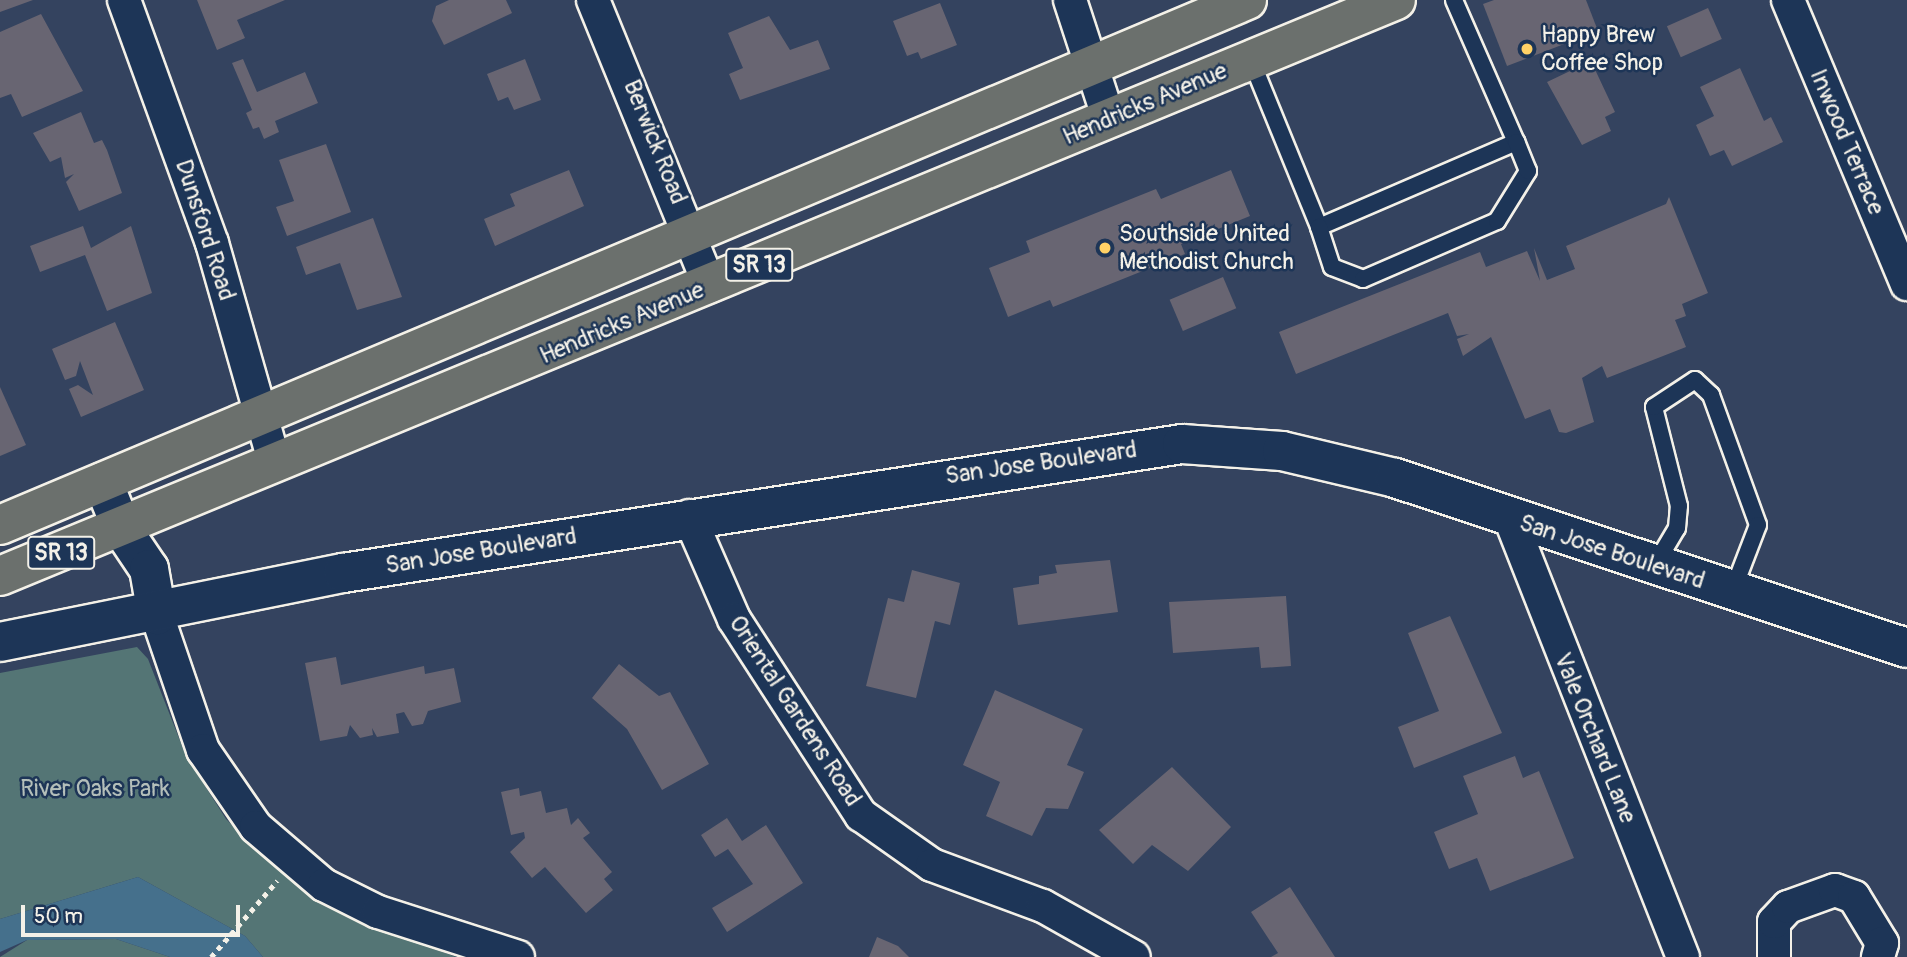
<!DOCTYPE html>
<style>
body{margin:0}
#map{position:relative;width:1907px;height:957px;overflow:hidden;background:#34435f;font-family:Pangolin,sans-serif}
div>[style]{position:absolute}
.green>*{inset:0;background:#547575}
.water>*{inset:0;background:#45708c}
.building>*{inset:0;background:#686572;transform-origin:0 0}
.path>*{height:4.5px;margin-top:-2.25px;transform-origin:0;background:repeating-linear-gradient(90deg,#f4f1e8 0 5px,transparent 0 10px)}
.roads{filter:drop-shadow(2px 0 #f4f1e8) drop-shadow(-2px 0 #f4f1e8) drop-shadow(0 2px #f4f1e8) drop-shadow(0 -2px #f4f1e8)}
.service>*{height:16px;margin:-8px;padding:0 8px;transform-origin:8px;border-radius:8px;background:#1d3557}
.minor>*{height:32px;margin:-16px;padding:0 16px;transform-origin:16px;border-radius:16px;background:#1d3557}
.tertiary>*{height:38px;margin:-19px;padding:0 19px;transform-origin:19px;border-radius:19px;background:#1d3557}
.primary>*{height:38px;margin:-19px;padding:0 19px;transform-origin:19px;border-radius:19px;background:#6b706d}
.dots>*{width:19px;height:19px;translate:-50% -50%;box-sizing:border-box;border:4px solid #1d3557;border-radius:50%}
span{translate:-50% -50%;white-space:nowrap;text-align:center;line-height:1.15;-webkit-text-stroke:5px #1d3557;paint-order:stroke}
.shield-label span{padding:2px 5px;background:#1d3557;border:2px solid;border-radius:5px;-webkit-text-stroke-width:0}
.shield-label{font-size:23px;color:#f4f1e8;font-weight:700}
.poi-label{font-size:24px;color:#f4f1e8}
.left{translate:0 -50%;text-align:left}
.street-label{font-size:24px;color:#f4f1e8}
.park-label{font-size:24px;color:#b4bfba}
.scale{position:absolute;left:21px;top:905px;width:219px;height:32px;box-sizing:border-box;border:4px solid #f4f1e8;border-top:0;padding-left:9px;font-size:21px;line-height:24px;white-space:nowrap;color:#f4f1e8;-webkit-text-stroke:5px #1d3557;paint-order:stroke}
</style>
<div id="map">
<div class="green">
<i style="clip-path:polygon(137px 647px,148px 659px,186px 756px,226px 819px,260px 853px,334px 909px,456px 957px,263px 957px,245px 936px,138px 877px,0 919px,0 673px)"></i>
<i style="clip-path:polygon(116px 939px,170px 957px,0 957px,27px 940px)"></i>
</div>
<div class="water">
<i style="clip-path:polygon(138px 877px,245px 936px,263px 957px,170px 957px,116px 939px,27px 940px,0 952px,0 919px)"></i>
</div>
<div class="building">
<i style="clip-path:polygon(0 0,33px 0,0 12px)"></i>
<i style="clip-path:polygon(197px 0,285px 0,237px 20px,245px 38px,217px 50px)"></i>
<i style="clip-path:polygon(449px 0,506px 0,512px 13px,444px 45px,432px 21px,436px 6px)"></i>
<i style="clip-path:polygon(1494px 0,1586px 0,1598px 31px,1507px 66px,1483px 4px)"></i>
<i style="clip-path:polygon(940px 3px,957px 45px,921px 59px,918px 52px,907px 56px,893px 21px)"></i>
<i style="left:1708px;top:8px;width:34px;height:45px;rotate:66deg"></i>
<i style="clip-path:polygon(41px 14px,83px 91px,22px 117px,11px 94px,0 98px,0 32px)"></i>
<i style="clip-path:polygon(769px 16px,790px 50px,818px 40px,830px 69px,740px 100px,729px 74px,743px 68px,728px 33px)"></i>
<i style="clip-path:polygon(243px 59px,257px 92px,305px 72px,318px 103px,275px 121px,279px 132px,264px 139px,259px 127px,253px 129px,246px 113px,252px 110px,232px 63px)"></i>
<i style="clip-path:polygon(525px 59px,541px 100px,514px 110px,508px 97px,498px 101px,487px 74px)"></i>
<i style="clip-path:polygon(1591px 61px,1615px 112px,1605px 117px,1611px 131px,1582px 145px,1547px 82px)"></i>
<i style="clip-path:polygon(1740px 68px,1764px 121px,1771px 117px,1783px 142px,1732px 166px,1724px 150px,1710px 156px,1696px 125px,1714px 116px,1700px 87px)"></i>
<i style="clip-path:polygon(81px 112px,94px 143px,102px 140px,107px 150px,122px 193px,79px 211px,66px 182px,74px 174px,65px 178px,61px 157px,50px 162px,33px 133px)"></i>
<i style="clip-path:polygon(326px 144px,351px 212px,287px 236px,276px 207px,294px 201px,279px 160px)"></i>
<i style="clip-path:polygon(569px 170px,584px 206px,495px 246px,484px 219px,515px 206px,510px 194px)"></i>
<i style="clip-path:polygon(1231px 170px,1250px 216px,1181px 244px,1185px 254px,1053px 307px,1050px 300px,1008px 317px,989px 268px,1030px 252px,1026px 241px,1156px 189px,1161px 199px)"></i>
<i style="clip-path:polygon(1669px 197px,1708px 293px,1682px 304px,1686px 316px,1675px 320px,1686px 347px,1607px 378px,1602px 366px,1582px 378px,1594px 422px,1566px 433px,1559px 432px,1550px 409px,1525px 419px,1491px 337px,1463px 356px,1457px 339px,1469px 334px,1457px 336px,1448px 313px,1296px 374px,1279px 332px,1480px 252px,1486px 267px,1527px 251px,1540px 281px,1534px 248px,1547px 280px,1575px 269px,1566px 246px,1666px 204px)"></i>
<i style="clip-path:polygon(373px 218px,402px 297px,357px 310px,340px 263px,306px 275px,296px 247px)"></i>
<i style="clip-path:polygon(83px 226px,91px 248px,131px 226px,152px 293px,107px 311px,85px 255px,40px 272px,30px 246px)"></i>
<i style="left:1223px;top:277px;width:34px;height:58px;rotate:67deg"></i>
<i style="clip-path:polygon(115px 322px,144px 390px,81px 417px,69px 389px,78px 385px,93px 395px,80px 361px,76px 376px,65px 380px,52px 349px)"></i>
<i style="clip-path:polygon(0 387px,26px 445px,0 456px)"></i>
<i style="clip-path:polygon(1110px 560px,1118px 612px,1018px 625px,1013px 588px,1039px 584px,1039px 576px,1057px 573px,1055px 565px)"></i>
<i style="clip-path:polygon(912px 570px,960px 583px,950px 625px,935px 621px,916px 698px,866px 686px,888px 598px,904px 602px)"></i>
<i style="clip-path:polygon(1286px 596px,1291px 666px,1261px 668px,1259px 647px,1173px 653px,1169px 602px)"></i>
<i style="clip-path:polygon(1450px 616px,1502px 733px,1414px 768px,1398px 727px,1439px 711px,1408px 633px)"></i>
<i style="clip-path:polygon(336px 657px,341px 685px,424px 666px,425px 674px,454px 668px,461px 702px,428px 711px,423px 724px,412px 726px,404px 712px,396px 714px,399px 733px,377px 737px,372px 728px,373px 735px,360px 738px,350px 725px,347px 736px,320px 741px,305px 663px)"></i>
<i style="clip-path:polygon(619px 664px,659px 696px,670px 692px,709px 764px,662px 790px,627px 729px,592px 698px)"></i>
<i style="clip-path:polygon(995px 690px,1083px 729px,1067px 765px,1084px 772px,1068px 809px,1046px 808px,1032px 836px,986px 816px,1000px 782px,963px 765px)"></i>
<i style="clip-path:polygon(1515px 756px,1523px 778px,1539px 771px,1574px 858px,1490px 891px,1477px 858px,1449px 869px,1434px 832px,1478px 814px,1463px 776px)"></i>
<i style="clip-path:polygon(1172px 767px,1231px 827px,1188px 871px,1152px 845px,1133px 864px,1099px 830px)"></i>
<i style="clip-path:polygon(519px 788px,520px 796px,541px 791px,546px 813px,567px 808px,571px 825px,578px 818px,590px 833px,583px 838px,612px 872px,604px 879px,613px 890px,586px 913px,545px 867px,532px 878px,510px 852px,525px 838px,524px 832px,511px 835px,501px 792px)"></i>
<i style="clip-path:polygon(727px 818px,742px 841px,766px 825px,803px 883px,727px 932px,712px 908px,753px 884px,728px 849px,715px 857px,701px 835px)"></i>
<i style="clip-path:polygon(1290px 887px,1335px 957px,1271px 957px,1278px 953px,1251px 912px)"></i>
<i style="clip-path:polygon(877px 937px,898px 946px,909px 957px,869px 957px)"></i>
</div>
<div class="path">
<i style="left:211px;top:957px;width:101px;rotate:-49deg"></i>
</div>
<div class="roads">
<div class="service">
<i style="left:1251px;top:60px;width:180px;rotate:67.8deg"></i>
<i style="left:1319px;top:227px;width:215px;rotate:-23.3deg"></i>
<i style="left:1516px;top:142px;width:155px;rotate:-113.6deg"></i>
<i style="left:1319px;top:227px;width:42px;rotate:72deg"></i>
<i style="left:1332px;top:267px;width:33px;rotate:21deg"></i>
<i style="left:1363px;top:279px;width:146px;rotate:-23.4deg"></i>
<i style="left:1497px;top:221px;width:59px;rotate:-58.2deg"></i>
<i style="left:1528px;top:171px;width:31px;rotate:-112deg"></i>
<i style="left:1655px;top:565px;width:43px;rotate:-59.3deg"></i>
<i style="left:1677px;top:528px;width:22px;rotate:-85deg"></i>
<i style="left:1679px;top:506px;width:102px;rotate:-104.2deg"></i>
<i style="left:1654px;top:407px;width:49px;rotate:-33.4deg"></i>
<i style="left:1695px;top:380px;width:22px;rotate:43deg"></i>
<i style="left:1711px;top:395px;width:138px;rotate:70.1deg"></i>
<i style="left:1758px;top:525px;width:70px;rotate:111deg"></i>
</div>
<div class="minor">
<i style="left:124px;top:0;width:258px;rotate:70.1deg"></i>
<i style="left:212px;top:243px;width:230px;rotate:74.1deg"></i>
<i style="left:593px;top:0;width:309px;rotate:67.8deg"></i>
<i style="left:1070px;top:0;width:125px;rotate:71.9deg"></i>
<i style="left:1788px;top:0;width:308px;rotate:67.3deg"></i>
<i style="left:689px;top:516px;width:112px;rotate:66.4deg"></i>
<i style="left:734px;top:619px;width:234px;rotate:57.1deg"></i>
<i style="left:861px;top:815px;width:87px;rotate:35.2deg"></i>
<i style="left:932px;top:865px;width:118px;rotate:20.3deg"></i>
<i style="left:1043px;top:906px;width:104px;rotate:29.3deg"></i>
<i style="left:1510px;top:518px;width:472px;rotate:68.5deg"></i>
<i style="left:157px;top:615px;width:143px;rotate:71.2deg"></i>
<i style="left:203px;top:750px;width:93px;rotate:55.5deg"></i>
<i style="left:256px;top:827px;width:89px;rotate:40.5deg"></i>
<i style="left:324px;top:885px;width:60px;rotate:26.6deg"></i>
<i style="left:378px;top:912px;width:147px;rotate:17.8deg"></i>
<i style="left:1774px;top:957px;width:35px;rotate:-90deg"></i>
<i style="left:1774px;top:922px;width:21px;rotate:-47deg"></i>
<i style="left:1788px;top:907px;width:50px;rotate:-19.9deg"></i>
<i style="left:1835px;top:890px;width:20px;rotate:20deg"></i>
<i style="left:1854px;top:897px;width:54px;rotate:58.7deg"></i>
<i style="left:1882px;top:943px;width:15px;rotate:106deg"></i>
</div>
<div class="tertiary">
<i style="left:103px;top:482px;width:51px;rotate:68deg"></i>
<i style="left:122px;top:529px;width:48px;rotate:56deg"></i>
<i style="left:149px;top:569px;width:47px;rotate:80.1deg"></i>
<i style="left:0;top:642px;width:350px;rotate:-11.4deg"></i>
<i style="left:343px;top:573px;width:849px;rotate:-8.74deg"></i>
<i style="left:1182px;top:444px;width:100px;rotate:4deg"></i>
<i style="left:1282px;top:451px;width:116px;rotate:13.4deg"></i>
<i style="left:1395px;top:478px;width:539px;rotate:18.37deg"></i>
</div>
<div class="primary">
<i style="left:0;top:525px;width:1353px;rotate:-22.83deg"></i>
<i style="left:0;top:576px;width:1510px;rotate:-22.42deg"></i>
</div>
</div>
<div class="dots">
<i style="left:1527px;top:49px;background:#ffd166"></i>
<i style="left:1105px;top:248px;background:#ffd166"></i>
</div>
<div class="shield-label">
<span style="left:759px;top:265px">SR 13</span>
<span style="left:61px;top:553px">SR 13</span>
</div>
<div class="poi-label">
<span class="left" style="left:1541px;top:49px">Happy Brew<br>Coffee Shop</span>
<span class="left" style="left:1119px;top:248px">Southside United<br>Methodist Church</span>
</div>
<div class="street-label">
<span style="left:1145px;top:104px;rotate:-23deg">Hendricks Avenue</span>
<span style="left:655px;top:142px;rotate:68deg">Berwick Road</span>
<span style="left:1847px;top:142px;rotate:67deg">Inwood Terrace</span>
<span style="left:205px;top:230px;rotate:72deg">Dunsford Road</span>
<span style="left:622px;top:323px;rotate:-23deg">Hendricks Avenue</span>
<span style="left:1041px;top:463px;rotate:-8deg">San Jose Boulevard</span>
<span style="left:481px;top:551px;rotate:-9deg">San Jose Boulevard</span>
<span style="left:1612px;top:552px;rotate:18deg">San Jose Boulevard</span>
<span style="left:795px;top:711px;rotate:57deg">Oriental Gardens Road</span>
<span style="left:1595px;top:738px;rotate:68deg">Vale Orchard Lane</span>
</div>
<div class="park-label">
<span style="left:95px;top:789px">River Oaks Park</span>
</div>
<div class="scale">50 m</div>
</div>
